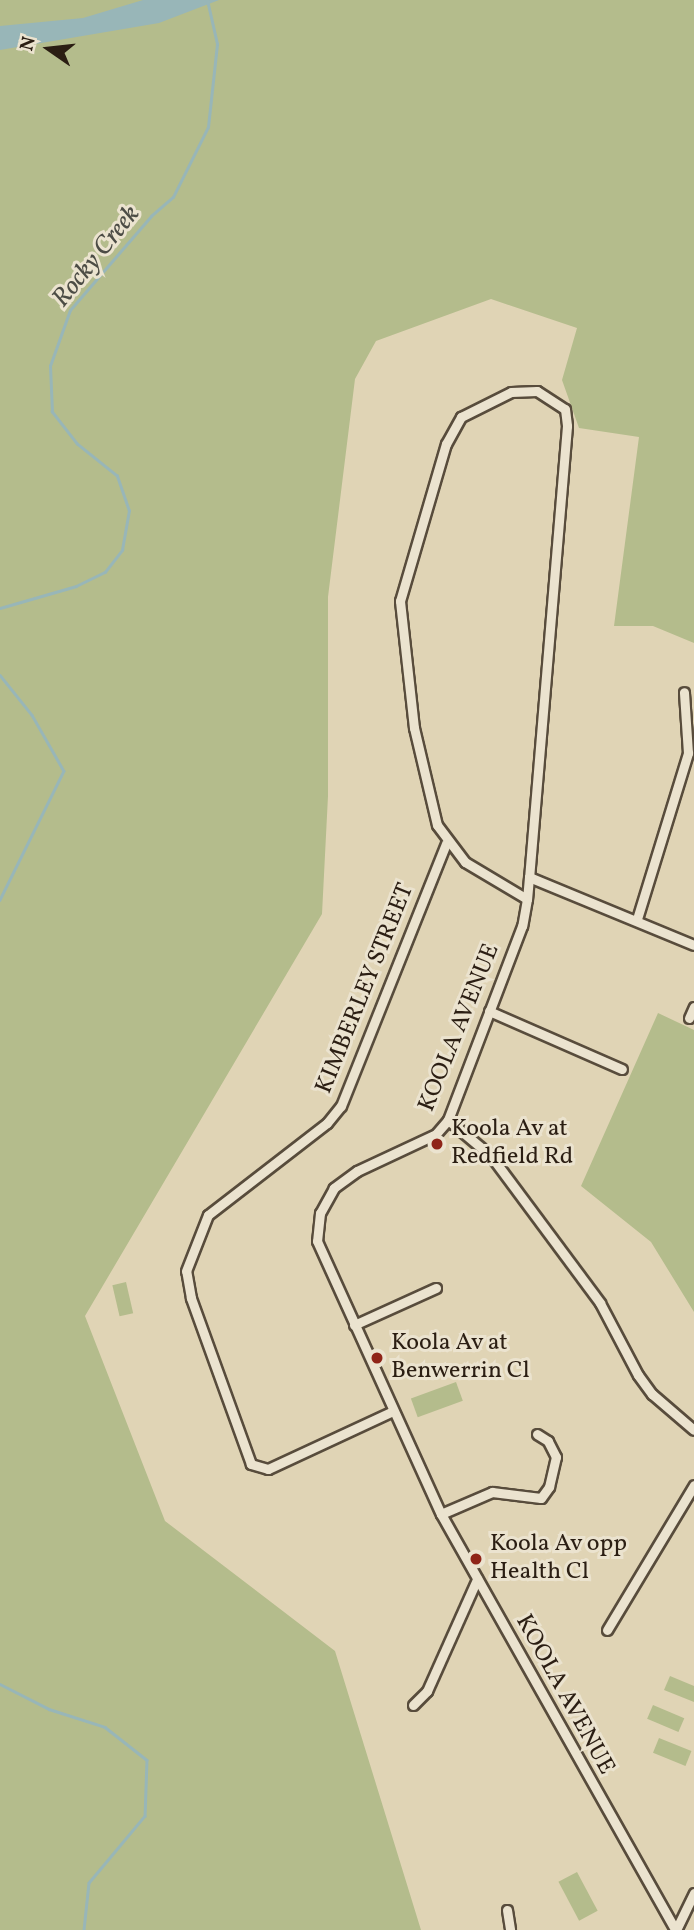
<!DOCTYPE html>
<style>
body{margin:0}
#map{position:relative;width:694px;height:1930px;overflow:hidden;background:#e0d4b5;font-family:Vollkorn,serif}
div>[style]{position:absolute}
.green>*{inset:0;background:#b4bc8c;transform-origin:0 0}
.water>*{inset:0;background:#98b6b8}
.stream>*{height:2.5px;margin:-1.25px;padding:0 1.25px;transform-origin:1.25px;border-radius:1.25px;background:#98b6b8}
.roads{filter:drop-shadow(2px 0 #584c3c) drop-shadow(-2px 0 #584c3c) drop-shadow(0 2px #584c3c) drop-shadow(0 -2px #584c3c)}
.street>*{height:9px;margin:-4.5px;padding:0 4.5px;transform-origin:4.5px;border-radius:4.5px;background:#ebe3cf}
.dots>*{width:19px;height:19px;translate:-50% -50%;box-sizing:border-box;border:4px solid #ebe3cf;border-radius:50%}
span{translate:-50% -50%;white-space:nowrap;text-align:center;line-height:1.15;-webkit-text-stroke:6px #ebe3cf;paint-order:stroke}
.street-label{font-size:24px;color:#2b1e13}
.poi-label{font-size:24px;color:#2b1e13}
.left{translate:0 -50%;text-align:left}
.water-label{font-size:26px;color:#4c4c45;font-style:italic}
.north{position:absolute;left:14px;top:14px;width:70px;height:70px;-webkit-text-stroke:5px #ebe3cf;paint-order:stroke;rotate:284deg;font-size:19px;font-weight:700;line-height:28px;text-align:center;color:#2b1e13}
.north::after{content:'';display:block;margin:auto;width:24px;height:32px;background:#2b1e13;clip-path:polygon(50% 0,100% 100%,50% 72%,0 100%)}
</style>
<div id="map">
<div class="green">
<i style="clip-path:polygon(0 0,694px 0,694px 643px,653px 626px,614px 626px,639px 437px,579px 428px,562px 380px,577px 328px,491px 299px,376px 341px,355px 379px,328px 597px,328px 796px,322px 914px,85px 1316px,165px 1521px,335px 1651px,421px 1930px,0 1930px)"></i>
<i style="clip-path:polygon(658px 1013px,694px 1030px,694px 1312px,651px 1242px,581px 1186px)"></i>
<i style="left:126px;top:1282px;width:32px;height:14px;rotate:77deg"></i>
<i style="left:456px;top:1382px;width:20px;height:48px;rotate:70deg"></i>
<i style="clip-path:polygon(670px 1676px,694px 1686px,694px 1702px,664px 1690px)"></i>
<i style="left:653px;top:1705px;width:34px;height:15px;rotate:23deg"></i>
<i style="left:659px;top:1738px;width:35px;height:16px;rotate:22deg"></i>
<i style="left:577px;top:1872px;width:44px;height:21px;rotate:62deg"></i>
</div>
<div class="water">
<i style="clip-path:polygon(143px 0,219px 0,159px 23px,0 50px,0 26px,83px 18px)"></i>
</div>
<div class="stream">
<i style="left:0;top:608px;width:79px;rotate:-16.1deg"></i>
<i style="left:76px;top:586px;width:32px;rotate:-26deg"></i>
<i style="left:105px;top:572px;width:28px;rotate:-52deg"></i>
<i style="left:122px;top:550px;width:40px;rotate:-80deg"></i>
<i style="left:129px;top:511px;width:37px;rotate:-109deg"></i>
<i style="left:117px;top:476px;width:51px;rotate:-141.3deg"></i>
<i style="left:77px;top:444px;width:41px;rotate:-128deg"></i>
<i style="left:52px;top:412px;width:46px;rotate:-92.5deg"></i>
<i style="left:50px;top:366px;width:59px;rotate:-70.3deg"></i>
<i style="left:70px;top:310px;width:124px;rotate:-49.2deg"></i>
<i style="left:151px;top:216px;width:29px;rotate:-41deg"></i>
<i style="left:173px;top:197px;width:78px;rotate:-63.4deg"></i>
<i style="left:208px;top:127px;width:83px;rotate:-83.8deg"></i>
<i style="left:217px;top:44px;width:45px;rotate:-102.8deg"></i>
<i style="left:0;top:675px;width:51px;rotate:51.3deg"></i>
<i style="left:32px;top:715px;width:64px;rotate:60.3deg"></i>
<i style="left:64px;top:771px;width:144px;rotate:116.4deg"></i>
<i style="left:0;top:1684px;width:55px;rotate:27deg"></i>
<i style="left:49px;top:1709px;width:59px;rotate:17.8deg"></i>
<i style="left:105px;top:1727px;width:53px;rotate:38.2deg"></i>
<i style="left:147px;top:1760px;width:56px;rotate:92deg"></i>
<i style="left:145px;top:1816px;width:87px;rotate:129.9deg"></i>
<i style="left:89px;top:1883px;width:47px;rotate:96.1deg"></i>
</div>
<div class="roads">
<div class="street">
<i style="left:529px;top:877px;width:178px;rotate:22.4deg"></i>
<i style="left:527px;top:899px;width:72px;rotate:-149.2deg"></i>
<i style="left:465px;top:862px;width:46px;rotate:-127.1deg"></i>
<i style="left:437px;top:825px;width:100px;rotate:-103.3deg"></i>
<i style="left:414px;top:728px;width:128px;rotate:-96.3deg"></i>
<i style="left:400px;top:601px;width:164px;rotate:-73.7deg"></i>
<i style="left:446px;top:444px;width:31px;rotate:-61deg"></i>
<i style="left:461px;top:417px;width:56px;rotate:-26.6deg"></i>
<i style="left:511px;top:392px;width:26px;rotate:-2deg"></i>
<i style="left:537px;top:391px;width:33px;rotate:33deg"></i>
<i style="left:565px;top:409px;width:17px;rotate:83deg"></i>
<i style="left:567px;top:426px;width:453px;rotate:94.8deg"></i>
<i style="left:529px;top:877px;width:22px;rotate:95deg"></i>
<i style="left:527px;top:899px;width:27px;rotate:100deg"></i>
<i style="left:522px;top:926px;width:208px;rotate:110.9deg"></i>
<i style="left:448px;top:1120px;width:18px;rotate:131deg"></i>
<i style="left:436px;top:1134px;width:87px;rotate:154.9deg"></i>
<i style="left:357px;top:1171px;width:29px;rotate:144deg"></i>
<i style="left:334px;top:1188px;width:29px;rotate:119deg"></i>
<i style="left:320px;top:1213px;width:28px;rotate:96deg"></i>
<i style="left:317px;top:1241px;width:300px;rotate:65.6deg"></i>
<i style="left:441px;top:1514px;width:477px;rotate:60.6deg"></i>
<i style="left:637px;top:919px;width:174px;rotate:-72.9deg"></i>
<i style="left:688px;top:753px;width:61px;rotate:-93.8deg"></i>
<i style="left:489px;top:1011px;width:145px;rotate:23.6deg"></i>
<i style="left:689px;top:1018px;width:12px;rotate:-66deg"></i>
<i style="left:448px;top:1120px;width:56px;rotate:39.9deg"></i>
<i style="left:491px;top:1156px;width:183px;rotate:53.4deg"></i>
<i style="left:600px;top:1303px;width:81px;rotate:62.2deg"></i>
<i style="left:638px;top:1375px;width:24px;rotate:54deg"></i>
<i style="left:652px;top:1394px;width:55px;rotate:40.6deg"></i>
<i style="left:354px;top:1325px;width:90px;rotate:-24.3deg"></i>
<i style="left:393px;top:1411px;width:138px;rotate:155.1deg"></i>
<i style="left:268px;top:1469px;width:18px;rotate:-164deg"></i>
<i style="left:251px;top:1464px;width:177px;rotate:-109.9deg"></i>
<i style="left:191px;top:1298px;width:27px;rotate:-100deg"></i>
<i style="left:186px;top:1271px;width:60px;rotate:-68.6deg"></i>
<i style="left:208px;top:1215px;width:150px;rotate:-37.7deg"></i>
<i style="left:327px;top:1123px;width:22px;rotate:-51deg"></i>
<i style="left:341px;top:1106px;width:283px;rotate:-68.2deg"></i>
<i style="left:441px;top:1514px;width:56px;rotate:-23.3deg"></i>
<i style="left:492px;top:1492px;width:49px;rotate:7deg"></i>
<i style="left:541px;top:1498px;width:14px;rotate:-54deg"></i>
<i style="left:549px;top:1487px;width:31px;rotate:-77deg"></i>
<i style="left:556px;top:1457px;width:18px;rotate:-117deg"></i>
<i style="left:548px;top:1441px;width:13px;rotate:-148deg"></i>
<i style="left:607px;top:1630px;width:169px;rotate:-59deg"></i>
<i style="left:413px;top:1705px;width:20px;rotate:-45deg"></i>
<i style="left:427px;top:1691px;width:123px;rotate:-65.9deg"></i>
<i style="left:507px;top:1910px;width:20px;rotate:81deg"></i>
<i style="left:676px;top:1930px;width:41px;rotate:-64.1deg"></i>
</div>
</div>
<div class="dots">
<i style="left:437px;top:1144px;background:#8f2418"></i>
<i style="left:377px;top:1358px;background:#8f2418"></i>
<i style="left:476px;top:1559px;background:#8f2418"></i>
</div>
<div class="street-label">
<span style="left:366px;top:989px;rotate:-68deg">KIMBERLEY STREET</span>
<span style="left:460px;top:1028px;rotate:-68deg">KOOLA AVENUE</span>
<span style="left:564px;top:1695px;rotate:61deg">KOOLA AVENUE</span>
</div>
<div class="poi-label">
<span class="left" style="left:451px;top:1144px">Koola Av at<br>Redfield Rd</span>
<span class="left" style="left:391px;top:1358px">Koola Av at<br>Benwerrin Cl</span>
<span class="left" style="left:490px;top:1559px">Koola Av opp<br>Health Cl</span>
</div>
<div class="water-label">
<span style="left:97px;top:257px;rotate:-51deg">Rocky Creek</span>
</div>
<div class="north">N</div>
</div>
